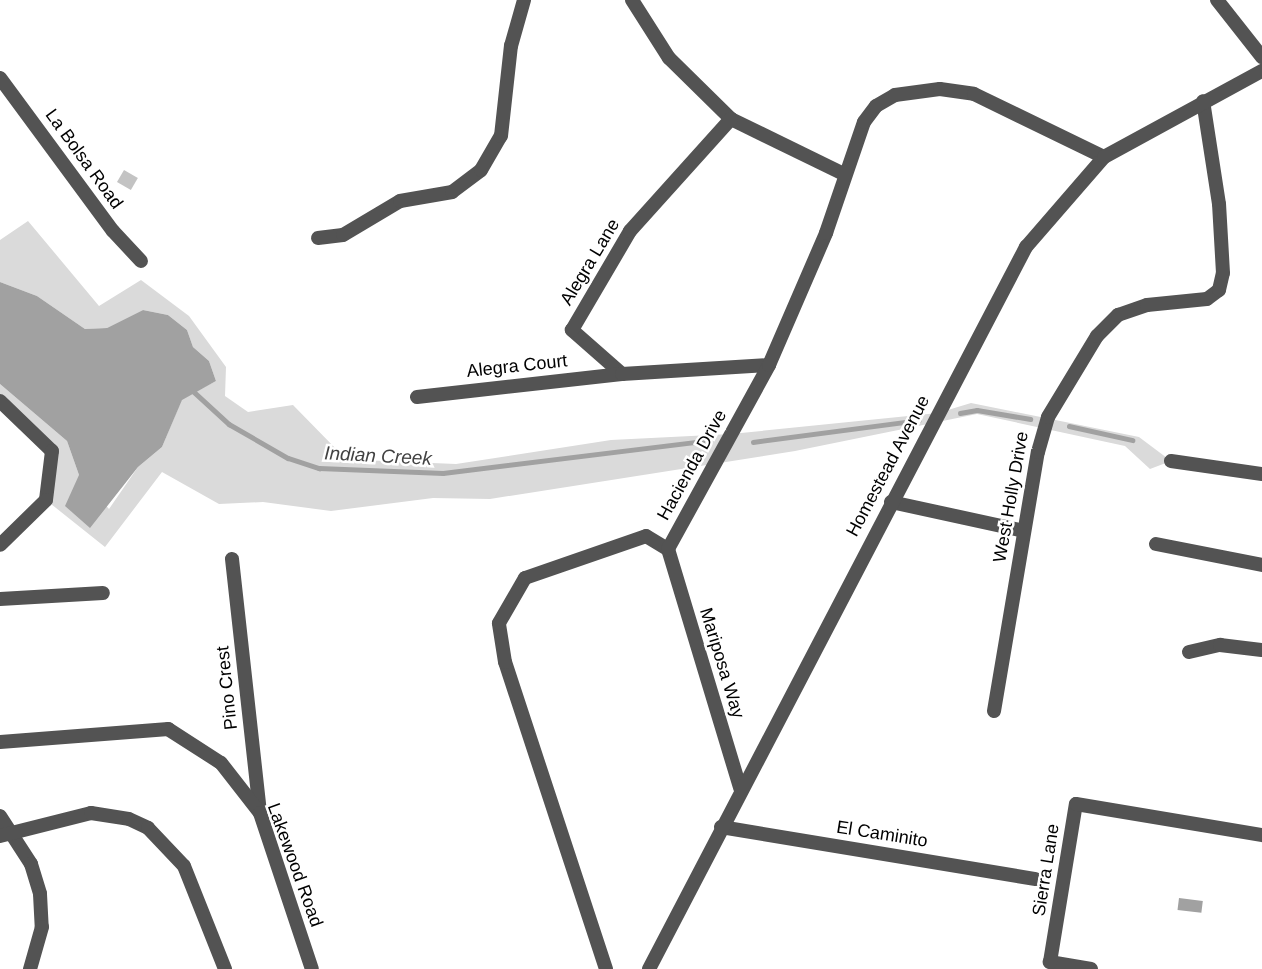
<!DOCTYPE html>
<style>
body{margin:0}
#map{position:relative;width:1262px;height:969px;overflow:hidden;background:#fff;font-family:Arial,sans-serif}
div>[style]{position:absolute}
.green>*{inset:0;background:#dadada}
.water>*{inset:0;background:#a1a1a1;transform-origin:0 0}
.stream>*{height:4.5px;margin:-2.25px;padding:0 2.25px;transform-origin:2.25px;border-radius:2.25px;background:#a1a1a1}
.building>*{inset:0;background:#c3c3c3;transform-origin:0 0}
.minor>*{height:14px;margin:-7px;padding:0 7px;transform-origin:7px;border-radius:7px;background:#535353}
span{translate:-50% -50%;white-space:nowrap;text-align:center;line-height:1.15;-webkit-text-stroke:5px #fff;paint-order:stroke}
.street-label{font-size:18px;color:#000}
.water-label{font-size:19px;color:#424242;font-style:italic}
</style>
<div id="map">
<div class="green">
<i style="clip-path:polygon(28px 221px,99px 306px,141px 280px,189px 316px,226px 367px,225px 396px,248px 412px,293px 405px,339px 452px,361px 460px,456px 464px,611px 440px,731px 434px,938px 413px,971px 403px,1139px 437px,1171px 461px,1150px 469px,1125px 446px,977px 414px,795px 451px,490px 499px,433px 498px,331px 511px,263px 502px,219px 504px,162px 472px,105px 547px,46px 500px,52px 451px,0 401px,0 384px,67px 441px,79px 475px,109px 509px,138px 467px,162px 447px,182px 399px,216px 381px,209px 361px,193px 347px,187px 330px,168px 315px,143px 310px,107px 328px,85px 329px,37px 296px,0 282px,0 240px)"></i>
</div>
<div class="water">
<i style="clip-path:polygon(0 282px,37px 296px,85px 329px,107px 328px,143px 310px,168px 315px,187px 330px,193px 347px,209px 361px,216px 381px,182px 400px,162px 447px,138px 467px,90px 528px,65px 506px,79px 475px,67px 441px,0 384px)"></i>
<i style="left:1179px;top:898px;width:24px;height:12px;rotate:7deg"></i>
</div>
<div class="stream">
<i style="left:193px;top:391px;width:49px;rotate:42.5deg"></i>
<i style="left:229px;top:424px;width:68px;rotate:30deg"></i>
<i style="left:288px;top:458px;width:33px;rotate:18deg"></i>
<i style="left:319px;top:468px;width:124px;rotate:2.3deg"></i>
<i style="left:443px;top:473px;width:261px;rotate:-7deg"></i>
<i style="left:960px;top:413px;width:17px;rotate:-10deg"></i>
<i style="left:977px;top:410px;width:54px;rotate:9.6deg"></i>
<i style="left:1069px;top:426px;width:65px;rotate:12.5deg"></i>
<i style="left:753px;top:442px;width:167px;rotate:-7.5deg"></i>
</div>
<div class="building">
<i style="left:124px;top:170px;width:16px;height:14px;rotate:30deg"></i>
</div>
<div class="minor">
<i style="left:632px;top:0;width:69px;rotate:57.5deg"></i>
<i style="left:669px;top:58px;width:87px;rotate:44.5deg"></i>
<i style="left:731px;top:119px;width:126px;rotate:26deg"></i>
<i style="left:1217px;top:0;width:73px;rotate:51.7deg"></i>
<i style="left:0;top:78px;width:190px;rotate:53.6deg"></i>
<i style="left:113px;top:231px;width:41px;rotate:47deg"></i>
<i style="left:318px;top:238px;width:25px;rotate:-7deg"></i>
<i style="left:343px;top:235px;width:66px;rotate:-30.8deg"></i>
<i style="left:400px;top:201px;width:53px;rotate:-9.8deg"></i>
<i style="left:452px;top:192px;width:36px;rotate:-37deg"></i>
<i style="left:481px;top:170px;width:39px;rotate:-60deg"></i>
<i style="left:501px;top:136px;width:91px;rotate:-83.7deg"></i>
<i style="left:511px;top:46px;width:48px;rotate:-74.2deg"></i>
<i style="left:622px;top:374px;width:67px;rotate:-138.7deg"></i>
<i style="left:572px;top:330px;width:115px;rotate:-59.6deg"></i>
<i style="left:630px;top:231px;width:151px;rotate:-48deg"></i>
<i style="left:417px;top:397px;width:206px;rotate:-6.4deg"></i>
<i style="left:622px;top:374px;width:147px;rotate:-3.5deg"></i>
<i style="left:0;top:401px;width:72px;rotate:43.9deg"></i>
<i style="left:52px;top:451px;width:49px;rotate:97deg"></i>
<i style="left:46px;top:500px;width:64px;rotate:135.6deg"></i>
<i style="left:1171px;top:461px;width:92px;rotate:8.1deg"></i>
<i style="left:891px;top:502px;width:136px;rotate:12.3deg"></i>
<i style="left:1156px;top:544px;width:108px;rotate:11.2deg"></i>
<i style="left:668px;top:549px;width:250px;rotate:73.2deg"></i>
<i style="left:232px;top:559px;width:255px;rotate:83.7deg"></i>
<i style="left:0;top:599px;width:103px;rotate:-3.3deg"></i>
<i style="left:1189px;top:652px;width:32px;rotate:-13deg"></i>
<i style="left:1220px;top:645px;width:42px;rotate:6.8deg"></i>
<i style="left:994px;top:711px;width:263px;rotate:-80.4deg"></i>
<i style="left:1038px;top:452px;width:36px;rotate:-74deg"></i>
<i style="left:1048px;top:417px;width:95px;rotate:-58.8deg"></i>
<i style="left:1097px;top:336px;width:30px;rotate:-45deg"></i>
<i style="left:1118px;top:315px;width:31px;rotate:-19deg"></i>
<i style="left:1147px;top:305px;width:60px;rotate:-5.7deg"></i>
<i style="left:1207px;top:299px;width:15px;rotate:-37deg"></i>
<i style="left:1219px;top:290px;width:17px;rotate:-77deg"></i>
<i style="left:1223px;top:273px;width:69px;rotate:-93.3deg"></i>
<i style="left:1219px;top:204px;width:104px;rotate:-98.8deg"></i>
<i style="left:0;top:742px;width:169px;rotate:-4.4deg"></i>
<i style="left:168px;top:729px;width:63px;rotate:32.7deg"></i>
<i style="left:221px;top:763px;width:63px;rotate:52deg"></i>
<i style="left:260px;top:813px;width:164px;rotate:71.6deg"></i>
<i style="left:0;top:816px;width:57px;rotate:57.1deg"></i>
<i style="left:31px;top:864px;width:31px;rotate:73deg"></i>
<i style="left:40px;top:894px;width:33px;rotate:87deg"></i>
<i style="left:42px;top:927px;width:44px;rotate:105.9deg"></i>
<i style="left:721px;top:827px;width:319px;rotate:9.4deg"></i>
<i style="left:0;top:836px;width:94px;rotate:-14.2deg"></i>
<i style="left:91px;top:813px;width:38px;rotate:9deg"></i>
<i style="left:129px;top:819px;width:21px;rotate:25deg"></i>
<i style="left:148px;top:828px;width:52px;rotate:46.5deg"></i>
<i style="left:184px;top:866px;width:111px;rotate:68.3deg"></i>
<i style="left:606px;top:969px;width:323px;rotate:-108.2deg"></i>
<i style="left:505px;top:662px;width:39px;rotate:-99deg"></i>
<i style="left:499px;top:623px;width:52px;rotate:-60deg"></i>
<i style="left:525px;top:578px;width:128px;rotate:-19.1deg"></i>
<i style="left:646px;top:536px;width:26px;rotate:31deg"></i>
<i style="left:668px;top:549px;width:210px;rotate:-61.2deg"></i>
<i style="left:769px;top:365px;width:144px;rotate:-66.6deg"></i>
<i style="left:826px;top:233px;width:117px;rotate:-71.1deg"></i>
<i style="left:864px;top:122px;width:20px;rotate:-53deg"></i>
<i style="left:876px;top:106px;width:22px;rotate:-30deg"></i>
<i style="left:895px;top:95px;width:45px;rotate:-7.6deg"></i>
<i style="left:940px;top:89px;width:34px;rotate:8deg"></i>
<i style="left:974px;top:94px;width:144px;rotate:25.9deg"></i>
<i style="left:649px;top:969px;width:815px;rotate:-62.43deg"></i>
<i style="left:1026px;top:247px;width:119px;rotate:-49.1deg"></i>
<i style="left:1104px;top:157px;width:180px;rotate:-28.6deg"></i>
<i style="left:1091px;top:969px;width:42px;rotate:-170.3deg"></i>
<i style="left:1050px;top:962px;width:160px;rotate:-80.7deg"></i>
<i style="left:1076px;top:804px;width:189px;rotate:9.5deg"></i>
</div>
<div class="street-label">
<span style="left:84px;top:159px;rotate:54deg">La Bolsa Road</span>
<span style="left:590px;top:262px;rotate:-59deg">Alegra Lane</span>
<span style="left:517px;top:366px;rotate:-6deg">Alegra Court</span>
<span style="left:692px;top:465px;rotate:-61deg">Hacienda Drive</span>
<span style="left:888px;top:466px;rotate:-62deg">Homestead Avenue</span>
<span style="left:1011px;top:497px;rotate:-80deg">West Holly Drive</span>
<span style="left:722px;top:663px;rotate:73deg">Mariposa Way</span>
<span style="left:227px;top:688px;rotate:-96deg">Pino Crest</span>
<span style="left:882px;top:834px;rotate:9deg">El Caminito</span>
<span style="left:295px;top:865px;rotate:70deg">Lakewood Road</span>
<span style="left:1046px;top:870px;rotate:-81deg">Sierra Lane</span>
</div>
<div class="water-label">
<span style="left:378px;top:456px;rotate:3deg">Indian Creek</span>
</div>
</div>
